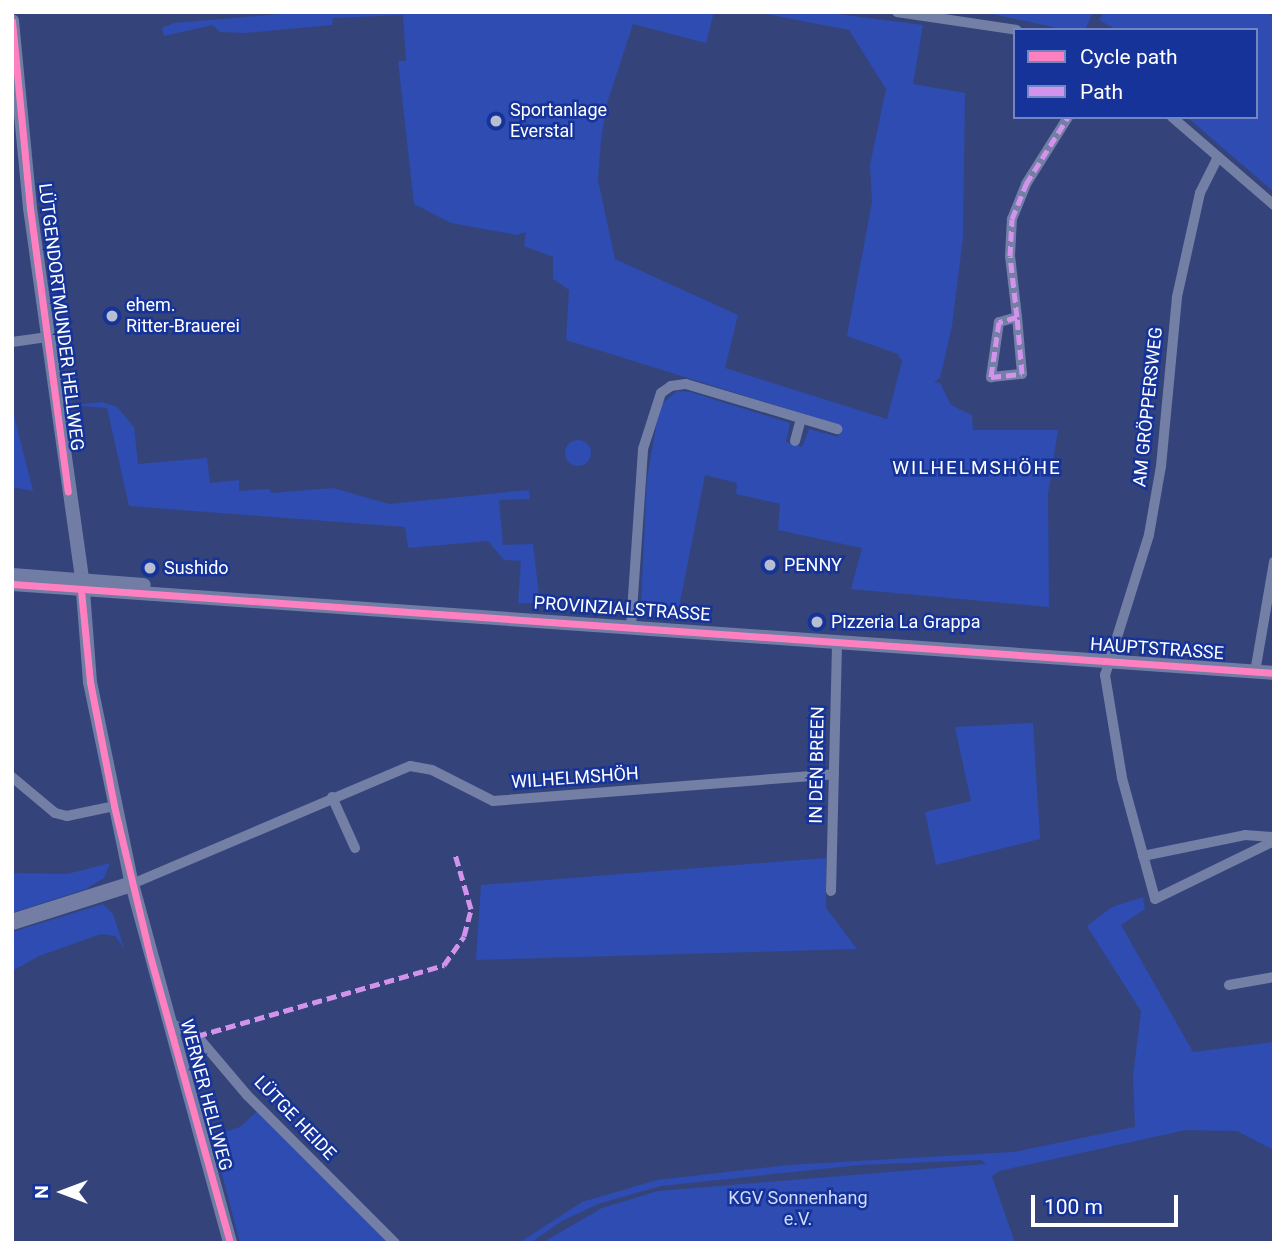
<!DOCTYPE html>
<meta charset="utf-8">
<style>
body{margin:0}
#map{position:relative;width:1286px;height:1255px;overflow:hidden;background:#34447b;font-family:Roboto,sans-serif}
div>[style]{position:absolute}
.green>*{inset:0;background:#2e4cb1}
.round{border-radius:50%}
.minor>*{height:10px;margin:-5px;padding:0 5px;transform-origin:5px;border-radius:5px;background:#747fa6}
.major>*{height:14px;margin:-7px;padding:0 7px;transform-origin:7px;border-radius:7px;background:#717da4}
.highway>*{height:16px;margin:-8px;padding:0 8px;transform-origin:8px;border-radius:8px;background:#747ea4}
.quiet>*{height:5px;margin-top:-2.5px;transform-origin:0;background:repeating-linear-gradient(90deg,#d193ec 0 10px,transparent 0 15px)}
.cycleway>*{height:7px;margin:-3.5px;padding:0 3.5px;transform-origin:3.5px;border-radius:3.5px;background:#ff80c0}
.dots>*{width:19px;height:19px;translate:-50% -50%;box-sizing:border-box;border:4px solid #163399;border-radius:50%}
span{translate:-50% -50%;white-space:nowrap;text-align:center;line-height:1.15;-webkit-text-stroke:5px #163399;paint-order:stroke}
.poi-label{font-size:18px;color:#fff}
.left{translate:0 -50%;text-align:left}
.street-label{font-size:18px;color:#fff}
.park-label{font-size:18px;color:#d2dcfc}
.neighbourhood-label{font-size:19px;color:#fff;letter-spacing:2px}
.frame{position:absolute;inset:0;border:14px solid #fff;pointer-events:none}
.legend{position:absolute;left:1013px;top:28px;width:245px;height:91px;box-sizing:border-box;background:#163399;border:2px solid #7385c2;margin:0;padding:9px 12px;list-style:none;font-size:21px;color:#fff}
.legend li{display:flex;align-items:center;gap:14px;height:35px}
.legend b{width:35px;border:2px solid #7385c2}
.north{position:absolute;left:28px;top:1157px;width:70px;height:70px;-webkit-text-stroke:5px #163399;paint-order:stroke;rotate:270deg;font-size:19px;font-weight:700;line-height:28px;text-align:center;color:#fff}
.north::after{content:'';display:block;margin:auto;width:24px;height:32px;background:#fff;clip-path:polygon(50% 0,100% 100%,50% 72%,0 100%)}
.scale{position:absolute;left:1031px;top:1195px;width:147px;height:32px;box-sizing:border-box;border:4px solid #fff;border-top:0;padding-left:9px;font-size:21px;line-height:24px;white-space:nowrap;color:#fff;-webkit-text-stroke:5px #163399;paint-order:stroke}
</style>
<div id="map">
<div class="green">
<i style="clip-path:polygon(305px 12px,714px 12px,706px 43px,633px 24px,607px 103px,601px 140px,598px 180px,615px 259px,738px 315px,725px 368px,887px 419px,902px 361px,898px 354px,847px 336px,872px 202px,870px 165px,886px 89px,849px 30px,755px 12px,822px 12px,923px 25px,913px 84px,965px 93px,963px 237px,952px 326px,940px 378px,934px 382px,940px 383px,951px 405px,972px 415px,973px 430px,1058px 430px,1048px 494px,1049px 607px,851px 589px,862px 548px,778px 530px,780px 504px,736px 494px,737px 483px,705px 475px,678px 613px,649px 611px,641px 604px,647px 478px,660px 405px,677px 391px,690px 392px,790px 423px,786px 442px,802px 447px,809px 429px,838px 437px,842px 426px,566px 340px,569px 290px,553px 279px,553px 257px,524px 246px,526px 232px,517px 235px,451px 223px,414px 204px,398px 61px,406px 61px,403px 15px,333px 18px,332px 25px,245px 33px,220px 32px,213px 25px,164px 36px,162px 28px,174px 23px)"></i>
<i style="clip-path:polygon(983px 12px,1093px 12px,1085px 30px,1067px 30px)"></i>
<i style="clip-path:polygon(1104px 12px,1268px 12px,1274px 19px,1274px 192px,1187px 117px,1256px 117px,1256px 30px,1117px 30px,1099px 20px)"></i>
<i style="clip-path:polygon(76px 375px,76px 379px,69px 381px,72px 405px,102px 402px,117px 407px,134px 427px,138px 464px,207px 458px,210px 483px,239px 480px,239px 491px,269px 489px,272px 493px,333px 488px,389px 504px,529px 490px,530px 499px,499px 500px,503px 545px,533px 544px,540px 603px,518px 603px,521px 561px,504px 560px,488px 541px,408px 548px,405px 527px,129px 506px,107px 408px,68px 405px,63px 376px)"></i>
<i style="clip-path:polygon(12px 404px,16px 424px,33px 491px,12px 487px)"></i>
<i class="round" style="left:565px;top:440px;width:26px;height:26px"></i>
<i style="clip-path:polygon(1033px 723px,1040px 839px,936px 865px,925px 812px,971px 801px,955px 727px)"></i>
<i style="clip-path:polygon(826px 858px,826px 908px,857px 949px,476px 960px,481px 885px)"></i>
<i style="clip-path:polygon(110px 863px,104px 878px,86px 889px,12px 913px,12px 873px,67px 874px)"></i>
<i style="clip-path:polygon(1143px 897px,1145px 909px,1121px 925px,1193px 1052px,1274px 1042px,1274px 1150px,1237px 1131px,1186px 1130px,999px 1171px,992px 1176px,1015px 1243px,542px 1243px,602px 1208px,658px 1191px,986px 1164px,981px 1160px,860px 1165px,661px 1186px,598px 1204px,562px 1221px,530px 1243px,519px 1243px,582px 1202px,657px 1180px,789px 1165px,1013px 1152px,1135px 1127px,1133px 1076px,1141px 1011px,1087px 926px,1112px 907px)"></i>
<i style="clip-path:polygon(103px 904px,113px 914px,124px 948px,115px 936px,101px 934px,39px 956px,12px 971px,12px 932px)"></i>
<i style="clip-path:polygon(257px 1111px,392px 1243px,240px 1243px,212px 1136px,240px 1127px)"></i>
</div>
<div class="minor">
<i style="left:897px;top:12px;width:121px;rotate:8.5deg"></i>
<i style="left:1172px;top:117px;width:135px;rotate:40.8deg"></i>
<i style="left:1218px;top:157px;width:40px;rotate:116.6deg"></i>
<i style="left:1200px;top:193px;width:107px;rotate:102.5deg"></i>
<i style="left:1177px;top:297px;width:170px;rotate:95.4deg"></i>
<i style="left:1161px;top:466px;width:70px;rotate:99.9deg"></i>
<i style="left:1149px;top:535px;width:147px;rotate:107.4deg"></i>
<i style="left:1105px;top:675px;width:104px;rotate:80.6deg"></i>
<i style="left:1122px;top:778px;width:125px;rotate:74.7deg"></i>
<i style="left:1155px;top:899px;width:132px;rotate:-26deg"></i>
<i style="left:1017px;top:317px;width:19px;rotate:164deg"></i>
<i style="left:999px;top:322px;width:56px;rotate:98.3deg"></i>
<i style="left:991px;top:377px;width:31px;rotate:-6deg"></i>
<i style="left:1022px;top:374px;width:57px;rotate:-95deg"></i>
<i style="left:1017px;top:317px;width:61px;rotate:-96.5deg"></i>
<i style="left:1010px;top:256px;width:37px;rotate:-87deg"></i>
<i style="left:1012px;top:219px;width:38px;rotate:-68deg"></i>
<i style="left:1026px;top:184px;width:79px;rotate:-57.9deg"></i>
<i style="left:12px;top:342px;width:35px;rotate:-8deg"></i>
<i style="left:795px;top:441px;width:23px;rotate:-75deg"></i>
<i style="left:631px;top:626px;width:177px;rotate:-86.1deg"></i>
<i style="left:643px;top:449px;width:59px;rotate:-72.2deg"></i>
<i style="left:661px;top:393px;width:12px;rotate:-35deg"></i>
<i style="left:671px;top:386px;width:15px;rotate:-8deg"></i>
<i style="left:686px;top:384px;width:158px;rotate:16.6deg"></i>
<i style="left:1255px;top:672px;width:112px;rotate:-80.2deg"></i>
<i style="left:12px;top:777px;width:56px;rotate:39.9deg"></i>
<i style="left:55px;top:813px;width:12px;rotate:14deg"></i>
<i style="left:67px;top:816px;width:48px;rotate:-12deg"></i>
<i style="left:332px;top:797px;width:56px;rotate:65.7deg"></i>
<i style="left:1143px;top:856px;width:104px;rotate:-11.6deg"></i>
<i style="left:1245px;top:835px;width:29px;rotate:4deg"></i>
<i style="left:132px;top:884px;width:302px;rotate:-23deg"></i>
<i style="left:410px;top:766px;width:22px;rotate:10deg"></i>
<i style="left:432px;top:770px;width:68px;rotate:26.9deg"></i>
<i style="left:493px;top:801px;width:342px;rotate:-4.5deg"></i>
<i style="left:831px;top:891px;width:251px;rotate:-88.6deg"></i>
<i style="left:1229px;top:985px;width:46px;rotate:-10.1deg"></i>
<i style="left:170px;top:1023px;width:30px;rotate:26deg"></i>
<i style="left:197px;top:1036px;width:77px;rotate:49.7deg"></i>
<i style="left:247px;top:1095px;width:209px;rotate:45deg"></i>
</div>
<div class="major">
<i style="left:12px;top:21px;width:188px;rotate:84.5deg"></i>
<i style="left:30px;top:208px;width:374px;rotate:82deg"></i>
<i style="left:82px;top:578px;width:104px;rotate:85.6deg"></i>
<i style="left:90px;top:682px;width:206px;rotate:78.3deg"></i>
<i style="left:132px;top:884px;width:372px;rotate:74.7deg"></i>
<i style="left:12px;top:575px;width:132px;rotate:4.3deg"></i>
<i style="left:12px;top:584px;width:1265px;rotate:4.03deg"></i>
</div>
<div class="highway">
<i style="left:12px;top:922px;width:126px;rotate:-17.6deg"></i>
</div>
<div class="quiet">
<i style="left:1017px;top:317px;width:19px;rotate:164deg"></i>
<i style="left:999px;top:322px;width:56px;rotate:98.3deg"></i>
<i style="left:991px;top:377px;width:31px;rotate:-6deg"></i>
<i style="left:1022px;top:374px;width:57px;rotate:-95deg"></i>
<i style="left:1017px;top:317px;width:61px;rotate:-96.5deg"></i>
<i style="left:1010px;top:256px;width:37px;rotate:-87deg"></i>
<i style="left:1012px;top:219px;width:38px;rotate:-68deg"></i>
<i style="left:1026px;top:184px;width:79px;rotate:-57.9deg"></i>
<i style="left:197px;top:1036px;width:257px;rotate:-16deg"></i>
<i style="left:444px;top:965px;width:35px;rotate:-55deg"></i>
<i style="left:464px;top:936px;width:28px;rotate:-75deg"></i>
<i style="left:471px;top:909px;width:57px;rotate:-106.2deg"></i>
</div>
<div class="cycleway">
<i style="left:12px;top:21px;width:188px;rotate:84.5deg"></i>
<i style="left:30px;top:208px;width:286px;rotate:82.4deg"></i>
<i style="left:12px;top:584px;width:1265px;rotate:4.03deg"></i>
<i style="left:81px;top:590px;width:92px;rotate:84.4deg"></i>
<i style="left:90px;top:682px;width:126px;rotate:79deg"></i>
<i style="left:114px;top:806px;width:154px;rotate:76.5deg"></i>
<i style="left:150px;top:956px;width:298px;rotate:74.4deg"></i>
</div>
<div class="dots">
<i style="left:496px;top:121px;background:#b8bed1"></i>
<i style="left:112px;top:316px;background:#b8bed1"></i>
<i style="left:770px;top:565px;background:#b8bed1"></i>
<i style="left:150px;top:568px;background:#b8bed1"></i>
<i style="left:817px;top:622px;background:#b8bed1"></i>
</div>
<div class="poi-label">
<span class="left" style="left:510px;top:121px">Sportanlage<br>Everstal</span>
<span class="left" style="left:126px;top:316px">ehem.<br>Ritter-Brauerei</span>
<span class="left" style="left:784px;top:565px">PENNY</span>
<span class="left" style="left:164px;top:568px">Sushido</span>
<span class="left" style="left:831px;top:622px">Pizzeria La Grappa</span>
</div>
<div class="street-label">
<span style="left:61px;top:317px;rotate:83deg">LÜTGENDORTMUNDER HELLWEG</span>
<span style="left:1148px;top:407px;rotate:-84deg">AM GRÖPPERSWEG</span>
<span style="left:622px;top:609px;rotate:4deg">PROVINZIALSTRASSE</span>
<span style="left:1157px;top:649px;rotate:4deg">HAUPTSTRASSE</span>
<span style="left:817px;top:765px;rotate:-89deg">IN DEN BREEN</span>
<span style="left:575px;top:778px;rotate:-4deg">WILHELMSHÖH</span>
<span style="left:206px;top:1095px;rotate:75deg">WERNER HELLWEG</span>
<span style="left:295px;top:1118px;rotate:46deg">LÜTGE HEIDE</span>
</div>
<div class="park-label">
<span style="left:798px;top:1209px">KGV Sonnenhang<br>e.V.</span>
</div>
<div class="neighbourhood-label">
<span style="left:977px;top:468px">WILHELMSHÖHE</span>
</div>
<div class="frame"></div>
<ul class="legend">
<li><b style="height:9px;background:#ff80c0"></b>Cycle path</li>
<li><b style="height:9px;background:#d193ec"></b>Path</li>
</ul>
<div class="north">N</div>
<div class="scale">100 m</div>
</div>
